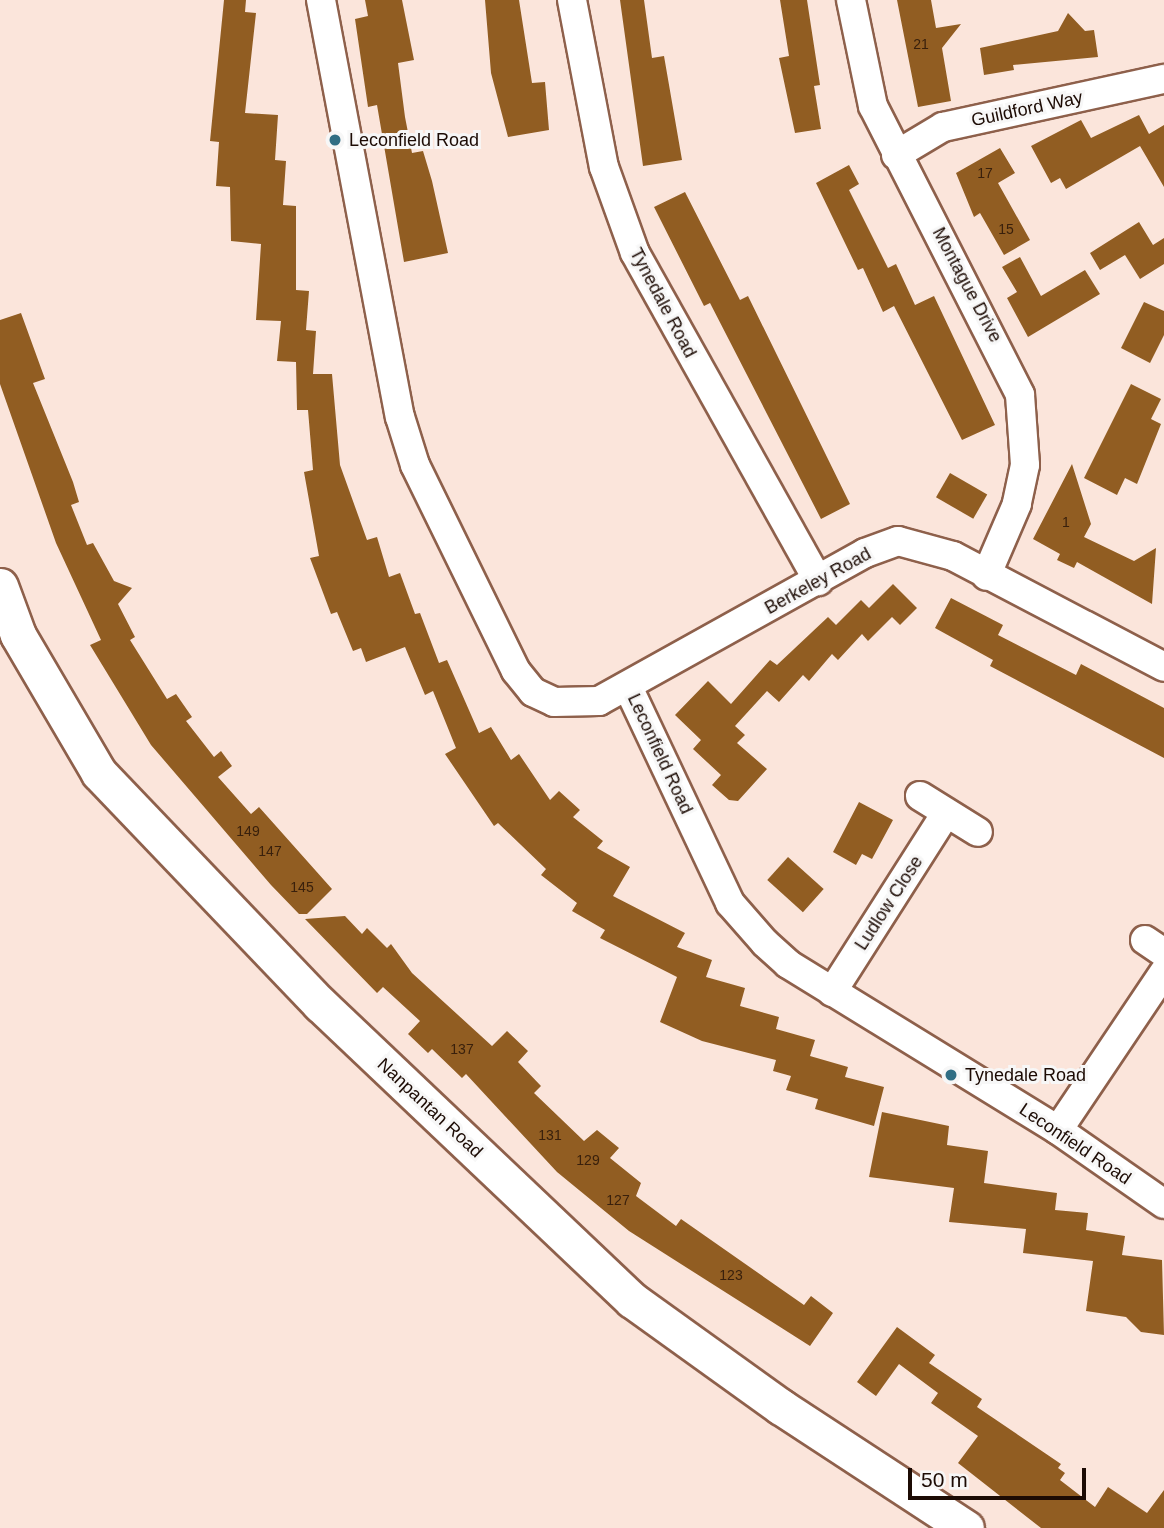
<!DOCTYPE html>
<style>
body{margin:0}
#map{position:relative;width:1164px;height:1528px;overflow:hidden;background:#fbe5db;font-family:Helvetica,sans-serif}
div>[style]{position:absolute}
.building>*{inset:0;background:#915d22;transform-origin:0 0}
.roads{filter:drop-shadow(2px 0 #8e604b) drop-shadow(-2px 0 #8e604b) drop-shadow(0 2px #8e604b) drop-shadow(0 -2px #8e604b)}
.minor>*{height:28px;margin:-14px;padding:0 14px;transform-origin:14px;border-radius:14px;background:#fff}
.tertiary>*{height:35px;margin:-17.5px;padding:0 17.5px;transform-origin:17.5px;border-radius:17.5px;background:#fff}
.dots>*{width:19px;height:19px;translate:-50% -50%;box-sizing:border-box;border:4px solid #f7f7f7;border-radius:50%}
span{translate:-50% -50%;white-space:nowrap;text-align:center;line-height:1.15;-webkit-text-stroke:6px #f7f7f7;paint-order:stroke}
.number-label{font-size:14px;color:#39200c}
.number-label span{-webkit-text-stroke-width:0}
.street-label{font-size:18px;color:#1c0b04}
.poi-label{font-size:18px;color:#1c0b04}
.left{translate:0 -50%;text-align:left}
.scale{position:absolute;left:908px;top:1468px;width:178px;height:32px;box-sizing:border-box;border:4px solid #1c0b04;border-top:0;padding-left:9px;font-size:21px;line-height:24px;white-space:nowrap;color:#1c0b04;-webkit-text-stroke:5px #f7f7f7;paint-order:stroke}
</style>
<div id="map">
<div class="building">
<i style="clip-path:polygon(224px 0,246px 0,245px 12px,256px 13px,245px 113px,278px 115px,275px 160px,286px 161px,283px 205px,296px 206px,296px 290px,309px 291px,306px 330px,316px 331px,313px 374px,332px 374px,340px 465px,367px 540px,377px 537px,389px 577px,400px 573px,415px 614px,420px 613px,439px 663px,447px 660px,479px 733px,491px 727px,511px 760px,519px 754px,550px 800px,559px 791px,580px 810px,573px 817px,603px 841px,597px 848px,630px 867px,613px 896px,685px 933px,677px 947px,712px 960px,706px 977px,745px 988px,740px 1006px,779px 1017px,776px 1029px,815px 1040px,810px 1056px,848px 1067px,845px 1077px,884px 1087px,874px 1126px,815px 1109px,818px 1099px,786px 1090px,791px 1076px,773px 1071px,776px 1060px,702px 1041px,660px 1022px,677px 977px,600px 938px,605px 930px,572px 911px,577px 903px,541px 875px,546px 869px,498px 823px,494px 826px,445px 754px,456px 748px,433px 691px,425px 695px,405px 647px,366px 662px,361px 648px,353px 651px,337px 612px,331px 614px,310px 558px,319px 556px,304px 472px,313px 470px,308px 410px,297px 410px,296px 362px,277px 361px,281px 321px,256px 320px,261px 244px,231px 241px,230px 187px,216px 186px,219px 142px,210px 141px)"></i>
<i style="clip-path:polygon(365px 0,402px 0,414px 60px,398px 63px,405px 117px,412px 153px,423px 151px,432px 181px,448px 253px,404px 262px,377px 105px,368px 107px,355px 19px,368px 16px)"></i>
<i style="clip-path:polygon(485px 0,519px 0,532px 83px,545px 82px,549px 130px,508px 137px,491px 73px)"></i>
<i style="clip-path:polygon(620px 0,644px 0,652px 58px,664px 56px,682px 160px,643px 166px)"></i>
<i style="clip-path:polygon(780px 0,807px 0,820px 85px,814px 86px,821px 129px,795px 133px,779px 58px,789px 56px)"></i>
<i style="clip-path:polygon(897px 0,931px 0,936px 28px,961px 24px,942px 48px,951px 101px,918px 107px)"></i>
<i style="clip-path:polygon(1068px 13px,1085px 31px,1094px 30px,1098px 57px,1013px 65px,1014px 70px,984px 75px,980px 48px,1058px 31px)"></i>
<i style="clip-path:polygon(1139px 115px,1149px 134px,1164px 125px,1164px 187px,1140px 146px,1066px 189px,1060px 178px,1051px 183px,1031px 146px,1081px 120px,1091px 138px)"></i>
<i style="clip-path:polygon(1000px 148px,1015px 173px,998px 183px,1030px 240px,1004px 255px,980px 213px,974px 217px,956px 173px)"></i>
<i style="clip-path:polygon(849px 165px,859px 184px,849px 190px,888px 268px,896px 264px,915px 305px,934px 296px,995px 425px,962px 440px,894px 306px,883px 312px,863px 268px,858px 270px,816px 183px)"></i>
<i style="clip-path:polygon(685px 192px,740px 300px,748px 296px,850px 504px,821px 519px,710px 303px,704px 306px,654px 207px)"></i>
<i style="clip-path:polygon(1139px 222px,1153px 245px,1164px 238px,1164px 264px,1140px 279px,1125px 255px,1100px 270px,1090px 253px)"></i>
<i style="clip-path:polygon(1020px 257px,1041px 296px,1085px 270px,1100px 294px,1028px 337px,1007px 298px,1017px 292px,1002px 267px)"></i>
<i style="clip-path:polygon(1144px 302px,1164px 311px,1164px 335px,1150px 363px,1121px 348px)"></i>
<i style="clip-path:polygon(21px 313px,45px 379px,33px 383px,73px 482px,79px 502px,71px 505px,87px 545px,93px 543px,114px 581px,132px 588px,118px 604px,135px 637px,130px 640px,167px 699px,176px 694px,192px 717px,186px 721px,214px 757px,221px 751px,232px 766px,218px 777px,251px 814px,259px 807px,332px 889px,307px 914px,299px 914px,271px 885px,151px 745px,90px 645px,101px 640px,56px 543px,0 384px,0 320px)"></i>
<i style="clip-path:polygon(1131px 384px,1161px 399px,1151px 419px,1161px 424px,1137px 484px,1125px 478px,1117px 495px,1084px 478px)"></i>
<i style="clip-path:polygon(1072px 464px,1091px 524px,1084px 537px,1134px 561px,1156px 548px,1152px 604px,1077px 562px,1074px 568px,1057px 560px,1060px 554px,1033px 539px)"></i>
<i style="left:950px;top:473px;width:43px;height:28px;rotate:30deg"></i>
<i style="clip-path:polygon(893px 584px,917px 608px,900px 625px,892px 617px,868px 641px,862px 634px,838px 660px,832px 654px,809px 681px,803px 675px,779px 702px,767px 691px,735px 726px,745px 735px,737px 743px,767px 769px,738px 801px,729px 800px,712px 785px,721px 775px,693px 749px,701px 740px,675px 715px,708px 681px,731px 704px,770px 660px,777px 665px,828px 617px,836px 625px,861px 600px,869px 608px)"></i>
<i style="clip-path:polygon(951px 598px,1003px 625px,998px 635px,1076px 675px,1081px 664px,1164px 708px,1164px 758px,990px 666px,993px 660px,935px 628px)"></i>
<i style="clip-path:polygon(859px 802px,893px 820px,872px 859px,862px 854px,856px 865px,833px 852px)"></i>
<i style="left:788px;top:857px;width:48px;height:31px;rotate:42deg"></i>
<i style="clip-path:polygon(345px 916px,362px 934px,367px 928px,387px 948px,391px 944px,412px 973px,492px 1046px,507px 1031px,528px 1051px,518px 1062px,541px 1086px,534px 1093px,584px 1141px,597px 1130px,619px 1148px,610px 1158px,641px 1183px,636px 1196px,676px 1226px,681px 1219px,804px 1305px,811px 1296px,833px 1313px,810px 1346px,629px 1231px,557px 1172px,466px 1074px,462px 1078px,432px 1049px,428px 1053px,408px 1034px,420px 1021px,383px 987px,377px 993px,305px 919px)"></i>
<i style="clip-path:polygon(882px 1112px,949px 1126px,947px 1145px,988px 1151px,984px 1183px,1057px 1193px,1055px 1210px,1088px 1213px,1086px 1230px,1125px 1236px,1122px 1255px,1162px 1260px,1164px 1335px,1141px 1332px,1126px 1317px,1086px 1311px,1093px 1261px,1023px 1253px,1026px 1229px,949px 1222px,954px 1188px,869px 1177px)"></i>
<i style="clip-path:polygon(897px 1327px,935px 1355px,929px 1363px,982px 1399px,977px 1407px,1061px 1464px,1058px 1468px,1065px 1473px,1060px 1480px,1095px 1507px,1108px 1487px,1147px 1513px,1164px 1490px,1164px 1528px,1041px 1528px,958px 1463px,978px 1436px,931px 1403px,938px 1393px,899px 1364px,876px 1396px,857px 1382px)"></i>
</div>
<div class="roads">
<div class="minor">
<i style="left:321px;top:0;width:424px;rotate:79.3deg"></i>
<i style="left:400px;top:417px;width:50px;rotate:72.6deg"></i>
<i style="left:415px;top:465px;width:229px;rotate:63.9deg"></i>
<i style="left:516px;top:671px;width:27px;rotate:51deg"></i>
<i style="left:533px;top:692px;width:23px;rotate:25deg"></i>
<i style="left:554px;top:702px;width:45px;rotate:-1.3deg"></i>
<i style="left:599px;top:701px;width:304px;rotate:-29.1deg"></i>
<i style="left:865px;top:553px;width:35px;rotate:-20deg"></i>
<i style="left:898px;top:541px;width:57px;rotate:15.3deg"></i>
<i style="left:953px;top:556px;width:238px;rotate:27.7deg"></i>
<i style="left:572px;top:0;width:170px;rotate:79.2deg"></i>
<i style="left:604px;top:167px;width:91px;rotate:70.2deg"></i>
<i style="left:635px;top:253px;width:376px;rotate:60.8deg"></i>
<i style="left:851px;top:0;width:108px;rotate:78.3deg"></i>
<i style="left:873px;top:106px;width:324px;rotate:63deg"></i>
<i style="left:1020px;top:395px;width:70px;rotate:85.9deg"></i>
<i style="left:1025px;top:465px;width:40px;rotate:102deg"></i>
<i style="left:1017px;top:504px;width:78px;rotate:113.3deg"></i>
<i style="left:896px;top:155px;width:55px;rotate:-30.8deg"></i>
<i style="left:943px;top:127px;width:226px;rotate:-12.3deg"></i>
<i style="left:628px;top:687px;width:239px;rotate:64.7deg"></i>
<i style="left:730px;top:903px;width:53px;rotate:48.8deg"></i>
<i style="left:765px;top:943px;width:31px;rotate:42deg"></i>
<i style="left:788px;top:964px;width:317px;rotate:31.6deg"></i>
<i style="left:1058px;top:1130px;width:129px;rotate:34.9deg"></i>
<i style="left:920px;top:796px;width:68px;rotate:31.8deg"></i>
<i style="left:1145px;top:940px;width:23px;rotate:34deg"></i>
<i style="left:832px;top:992px;width:212px;rotate:-57.5deg"></i>
<i style="left:1058px;top:1130px;width:190px;rotate:-56.1deg"></i>
</div>
<div class="tertiary">
<i style="left:0;top:586px;width:52px;rotate:69.8deg"></i>
<i style="left:18px;top:635px;width:160px;rotate:59.6deg"></i>
<i style="left:99px;top:773px;width:320px;rotate:46.3deg"></i>
<i style="left:320px;top:1004px;width:430px;rotate:43.5deg"></i>
<i style="left:632px;top:1300px;width:183px;rotate:35.7deg"></i>
<i style="left:781px;top:1407px;width:221px;rotate:33.2deg"></i>
</div>
</div>
<div class="dots">
<i style="left:335px;top:140px;background:#306e84"></i>
<i style="left:951px;top:1075px;background:#306e84"></i>
</div>
<div class="number-label">
<span style="left:921px;top:44px">21</span>
<span style="left:985px;top:173px">17</span>
<span style="left:1006px;top:229px">15</span>
<span style="left:1066px;top:522px">1</span>
<span style="left:248px;top:831px">149</span>
<span style="left:270px;top:851px">147</span>
<span style="left:302px;top:887px">145</span>
<span style="left:462px;top:1049px">137</span>
<span style="left:550px;top:1135px">131</span>
<span style="left:588px;top:1160px">129</span>
<span style="left:618px;top:1200px">127</span>
<span style="left:731px;top:1275px">123</span>
</div>
<div class="street-label">
<span style="left:1027px;top:109px;rotate:-12deg">Guildford Way</span>
<span style="left:967px;top:285px;rotate:62deg">Montague Drive</span>
<span style="left:663px;top:303px;rotate:62deg">Tynedale Road</span>
<span style="left:818px;top:581px;rotate:-29deg">Berkeley Road</span>
<span style="left:660px;top:754px;rotate:65deg">Leconfield Road</span>
<span style="left:889px;top:903px;rotate:-57deg">Ludlow Close</span>
<span style="left:430px;top:1108px;rotate:43deg">Nanpantan Road</span>
<span style="left:1075px;top:1144px;rotate:34deg">Leconfield Road</span>
</div>
<div class="poi-label">
<span class="left" style="left:349px;top:140px">Leconfield Road</span>
<span class="left" style="left:965px;top:1075px">Tynedale Road</span>
</div>
<div class="scale">50 m</div>
</div>
